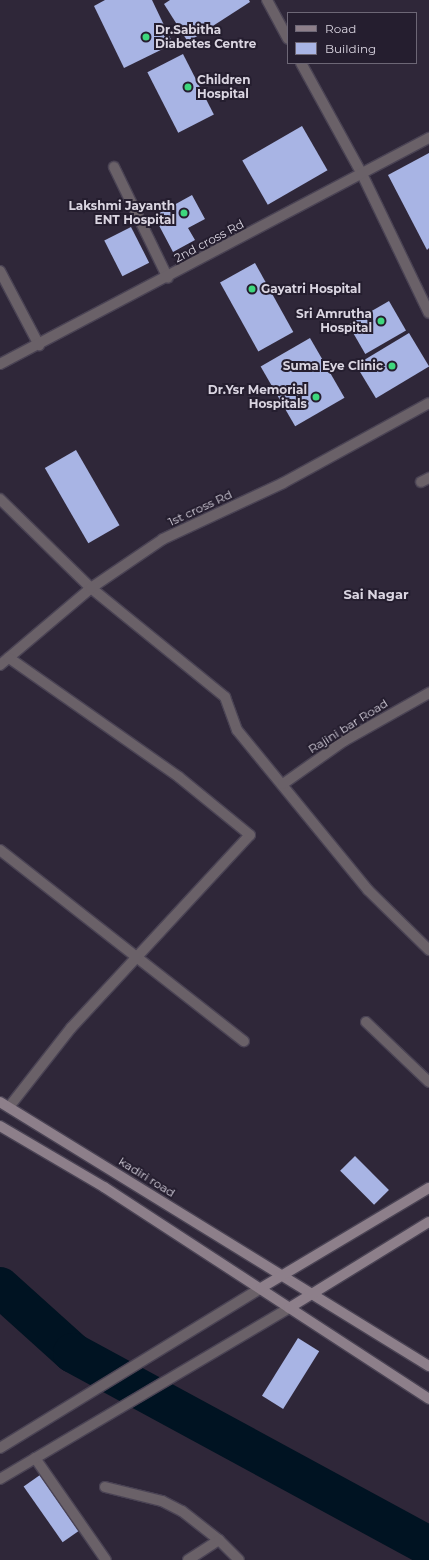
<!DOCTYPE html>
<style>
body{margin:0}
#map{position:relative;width:429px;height:1560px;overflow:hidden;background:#2f2739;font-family:Montserrat,sans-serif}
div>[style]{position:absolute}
.river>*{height:40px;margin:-20px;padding:0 20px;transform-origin:20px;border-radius:20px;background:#001322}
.building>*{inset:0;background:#a8b4e4;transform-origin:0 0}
.roads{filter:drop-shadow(1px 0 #4a4354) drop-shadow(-1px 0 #4a4354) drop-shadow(0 1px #4a4354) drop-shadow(0 -1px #4a4354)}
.minor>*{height:10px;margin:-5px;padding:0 5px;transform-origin:5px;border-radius:5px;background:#6a6168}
.tertiary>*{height:10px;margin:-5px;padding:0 5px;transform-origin:5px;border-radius:5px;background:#6a6168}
.secondary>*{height:10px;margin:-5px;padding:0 5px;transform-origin:5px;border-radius:5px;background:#8d7f8a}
.dots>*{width:11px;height:11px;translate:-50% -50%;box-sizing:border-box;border:2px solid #251e2f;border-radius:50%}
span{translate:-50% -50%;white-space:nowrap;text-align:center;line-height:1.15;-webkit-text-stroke:4px #251e2f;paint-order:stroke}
.poi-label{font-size:12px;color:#dad5e1;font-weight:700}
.left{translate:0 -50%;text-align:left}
.right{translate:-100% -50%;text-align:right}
.street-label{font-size:12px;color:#dad5e1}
.neighbourhood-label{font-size:13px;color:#dad5e1;font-weight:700}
.legend{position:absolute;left:287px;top:12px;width:130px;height:52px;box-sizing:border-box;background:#251e2f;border:1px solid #6d6776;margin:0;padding:5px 7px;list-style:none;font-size:12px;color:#dad5e1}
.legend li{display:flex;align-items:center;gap:8px;height:20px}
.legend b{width:20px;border:1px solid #6d6776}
</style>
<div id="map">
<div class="river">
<i style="left:0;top:1287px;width:98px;rotate:42.1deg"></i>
<i style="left:73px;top:1353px;width:405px;rotate:28.5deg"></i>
</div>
<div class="building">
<i style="clip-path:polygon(105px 0,152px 0,173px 44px,124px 68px,94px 6px)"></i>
<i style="clip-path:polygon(170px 0,249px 0,250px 2px,188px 42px,164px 4px)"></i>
<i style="left:183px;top:54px;width:68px;height:40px;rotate:63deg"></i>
<i style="left:302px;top:126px;width:51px;height:69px;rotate:60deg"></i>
<i style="clip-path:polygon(429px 153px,429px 248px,427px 250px,388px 175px)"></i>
<i style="clip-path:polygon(192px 195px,205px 219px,188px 228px,195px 240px,173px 252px,154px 216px)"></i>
<i style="left:131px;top:227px;width:40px;height:30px;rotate:63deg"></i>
<i style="left:255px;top:263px;width:79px;height:40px;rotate:61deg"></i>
<i style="left:389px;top:301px;width:34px;height:47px;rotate:60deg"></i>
<i style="left:409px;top:333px;width:39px;height:62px;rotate:59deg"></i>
<i style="left:310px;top:338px;width:69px;height:57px;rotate:60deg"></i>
<i style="left:76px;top:450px;width:87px;height:36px;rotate:60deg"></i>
<i style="left:355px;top:1156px;width:48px;height:21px;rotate:45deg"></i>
<i style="left:298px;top:1338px;width:25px;height:68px;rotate:32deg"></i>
<i style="left:40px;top:1475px;width:68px;height:20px;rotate:55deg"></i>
</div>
<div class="roads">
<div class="minor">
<i style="left:267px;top:0;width:44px;rotate:61.7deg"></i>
<i style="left:301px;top:63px;width:127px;rotate:61.2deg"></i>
<i style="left:362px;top:174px;width:154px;rotate:64.3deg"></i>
<i style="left:114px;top:167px;width:123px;rotate:64.1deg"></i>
<i style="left:0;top:271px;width:84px;rotate:62.2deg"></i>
<i style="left:0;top:364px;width:485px;rotate:-27.8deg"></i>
<i style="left:421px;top:482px;width:9px;rotate:-27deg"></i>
<i style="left:0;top:499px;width:127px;rotate:44.4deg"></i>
<i style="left:91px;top:588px;width:173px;rotate:39.1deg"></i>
<i style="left:225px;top:697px;width:35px;rotate:70deg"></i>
<i style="left:237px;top:730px;width:207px;rotate:50.7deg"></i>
<i style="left:368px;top:890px;width:86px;rotate:44.5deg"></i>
<i style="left:0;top:665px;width:119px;rotate:-40.2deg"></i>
<i style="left:91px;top:588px;width:87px;rotate:-34.2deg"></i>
<i style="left:163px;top:539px;width:132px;rotate:-25deg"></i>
<i style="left:283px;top:483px;width:166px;rotate:-28.7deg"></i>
<i style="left:283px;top:784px;width:75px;rotate:-35.2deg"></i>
<i style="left:344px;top:741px;width:98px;rotate:-29.5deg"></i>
<i style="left:0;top:850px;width:310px;rotate:38.1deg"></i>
<i style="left:366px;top:1022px;width:87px;rotate:43.6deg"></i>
<i style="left:9px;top:1107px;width:100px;rotate:-51.9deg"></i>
<i style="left:71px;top:1028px;width:263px;rotate:-47.2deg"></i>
<i style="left:250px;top:835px;width:92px;rotate:-140.8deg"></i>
<i style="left:179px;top:777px;width:208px;rotate:-145deg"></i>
<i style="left:35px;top:1458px;width:124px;rotate:55.2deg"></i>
<i style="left:105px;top:1487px;width:59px;rotate:13.8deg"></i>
<i style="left:162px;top:1501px;width:22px;rotate:27deg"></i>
<i style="left:182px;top:1511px;width:47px;rotate:38.1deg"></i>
<i style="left:188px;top:1560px;width:37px;rotate:-33deg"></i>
<i style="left:219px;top:1540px;width:28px;rotate:45deg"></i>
</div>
<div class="tertiary">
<i style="left:0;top:1448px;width:306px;rotate:-31.5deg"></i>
<i style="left:0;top:1479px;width:336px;rotate:-30.6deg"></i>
</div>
<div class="secondary">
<i style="left:0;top:1102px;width:504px;rotate:31.61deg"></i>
<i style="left:0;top:1126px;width:121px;rotate:30.4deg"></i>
<i style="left:104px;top:1187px;width:388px;rotate:33.1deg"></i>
<i style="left:261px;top:1288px;width:196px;rotate:-30.8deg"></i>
<i style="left:289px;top:1308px;width:164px;rotate:-31.6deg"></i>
</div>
</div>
<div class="dots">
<i style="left:146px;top:37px;background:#3ed77d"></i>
<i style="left:188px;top:87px;background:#3ed77d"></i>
<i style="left:184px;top:213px;background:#3ed77d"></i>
<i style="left:252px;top:289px;background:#3ed77d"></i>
<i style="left:381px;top:321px;background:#3ed77d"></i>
<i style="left:392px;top:366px;background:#3ed77d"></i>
<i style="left:316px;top:397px;background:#3ed77d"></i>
</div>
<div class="poi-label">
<span class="left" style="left:155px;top:37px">Dr.Sabitha<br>Diabetes Centre</span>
<span class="left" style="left:197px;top:87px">Children<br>Hospital</span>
<span class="right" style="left:175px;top:213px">Lakshmi Jayanth<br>ENT Hospital</span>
<span class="left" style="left:261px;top:289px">Gayatri Hospital</span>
<span class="right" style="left:372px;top:321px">Sri Amrutha<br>Hospital</span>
<span class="right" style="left:383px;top:366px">Suma Eye Clinic</span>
<span class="right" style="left:307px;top:397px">Dr.Ysr Memorial<br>Hospitals</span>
</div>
<div class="street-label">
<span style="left:209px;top:241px;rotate:-28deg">2nd cross Rd</span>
<span style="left:200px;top:508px;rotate:-25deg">1st cross Rd</span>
<span style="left:348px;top:726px;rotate:-32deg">Rajini bar Road</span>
<span style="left:147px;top:1177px;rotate:32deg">kadiri road</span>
</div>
<div class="neighbourhood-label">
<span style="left:376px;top:594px">Sai Nagar</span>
</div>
<ul class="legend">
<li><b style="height:5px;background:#8d7f8a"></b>Road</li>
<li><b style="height:11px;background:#a8b4e4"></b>Building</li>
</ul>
</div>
